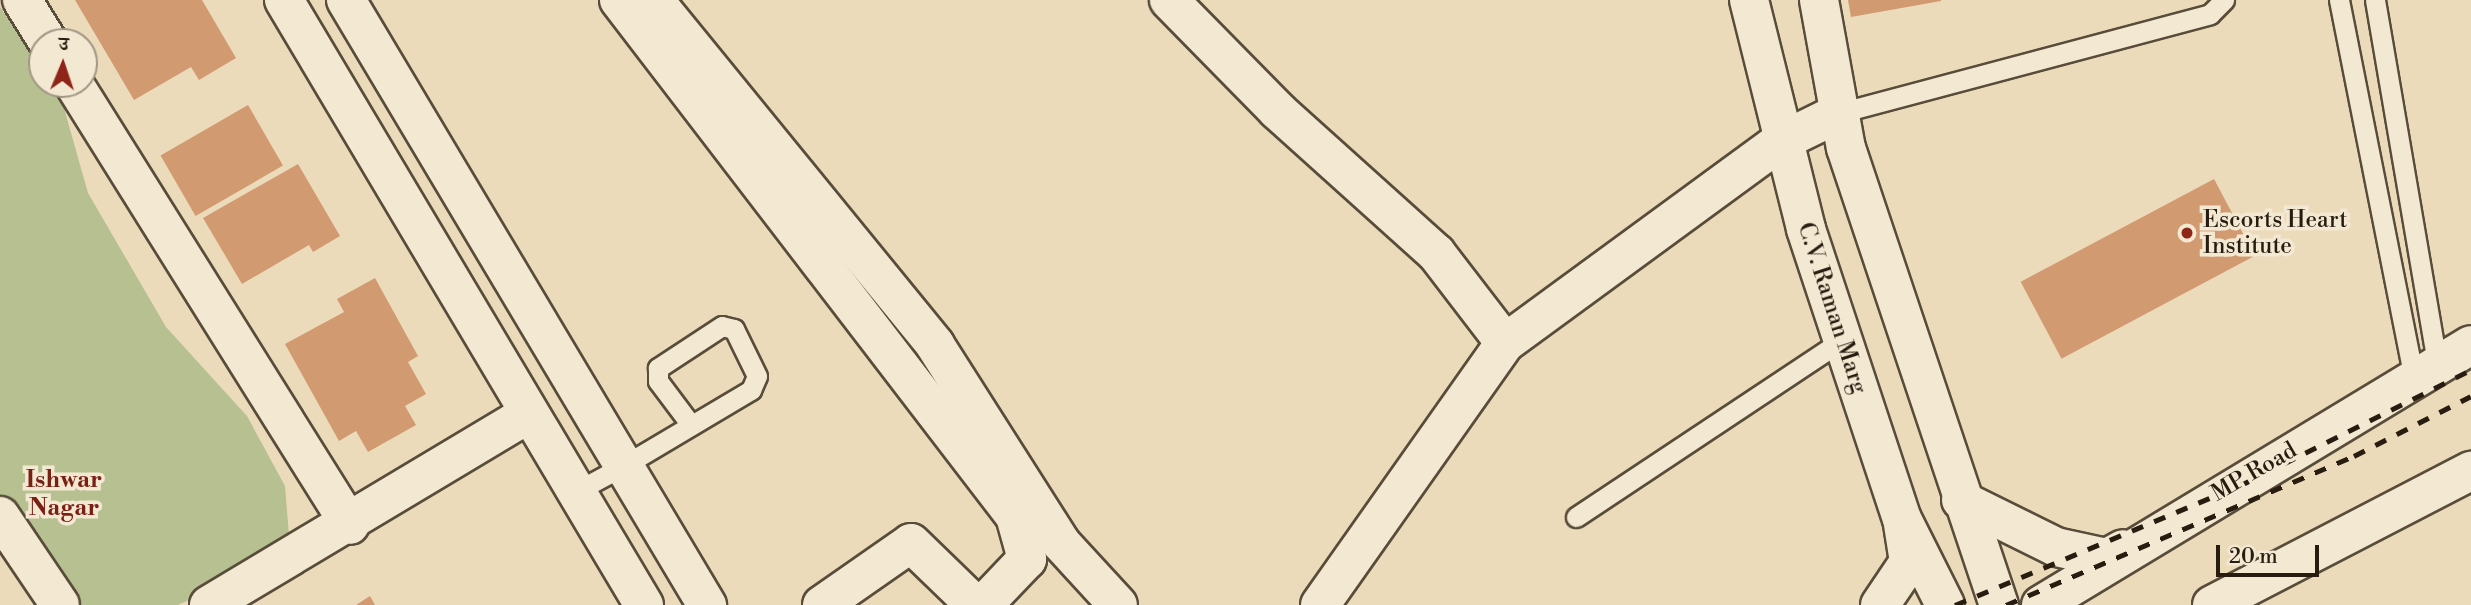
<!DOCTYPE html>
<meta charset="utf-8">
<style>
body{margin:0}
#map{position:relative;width:2471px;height:605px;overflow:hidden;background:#ecdbba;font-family:"Libre Bodoni","Noto Serif Devanagari",serif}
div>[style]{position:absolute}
.green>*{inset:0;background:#b7c090}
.building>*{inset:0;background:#d29a71;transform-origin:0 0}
.roads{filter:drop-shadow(2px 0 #584c3a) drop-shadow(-2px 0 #584c3a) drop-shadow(0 2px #584c3a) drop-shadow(0 -2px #584c3a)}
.lane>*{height:19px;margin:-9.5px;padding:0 9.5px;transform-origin:9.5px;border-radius:9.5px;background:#f3e8d2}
.street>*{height:38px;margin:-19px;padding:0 19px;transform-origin:19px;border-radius:19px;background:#f3e8d2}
.secondary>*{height:38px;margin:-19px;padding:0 19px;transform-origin:19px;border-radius:19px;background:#f3e8d2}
.rail>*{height:5px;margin-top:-2.5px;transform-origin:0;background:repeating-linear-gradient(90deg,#271c0f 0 12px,transparent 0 24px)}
.dots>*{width:19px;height:19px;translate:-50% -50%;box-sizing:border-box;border:4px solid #f3e8d2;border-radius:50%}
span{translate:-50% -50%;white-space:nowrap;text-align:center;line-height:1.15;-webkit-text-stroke:7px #f3e8d2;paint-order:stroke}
.poi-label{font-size:23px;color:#271c0f}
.left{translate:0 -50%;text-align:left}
.street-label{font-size:23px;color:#271c0f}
.neighbourhood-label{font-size:24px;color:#7a1f14;font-weight:700}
.north{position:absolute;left:28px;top:28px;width:70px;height:70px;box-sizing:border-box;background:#f3e8d2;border:2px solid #a19684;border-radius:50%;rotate:2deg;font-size:19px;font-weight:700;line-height:28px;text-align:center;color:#271c0f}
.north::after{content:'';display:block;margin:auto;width:24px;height:32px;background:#8f2418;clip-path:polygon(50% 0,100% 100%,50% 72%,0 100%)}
.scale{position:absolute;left:2216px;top:545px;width:103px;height:32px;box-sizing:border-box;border:4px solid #271c0f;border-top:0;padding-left:9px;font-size:21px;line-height:24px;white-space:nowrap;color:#271c0f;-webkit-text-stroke:5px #f3e8d2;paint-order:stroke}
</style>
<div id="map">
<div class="green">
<i style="clip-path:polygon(0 7px,42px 69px,42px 84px,50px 84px,64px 108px,88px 193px,166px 327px,247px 416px,285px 486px,289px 535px,228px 582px,178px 605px,73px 605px,0 505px)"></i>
</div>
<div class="building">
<i style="clip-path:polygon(75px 0,202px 0,236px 58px,199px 80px,191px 67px,134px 100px)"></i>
<i style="clip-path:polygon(1848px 0,1941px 0,1941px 1px,1851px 17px)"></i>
<i style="left:248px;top:105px;width:70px;height:101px;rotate:60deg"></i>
<i style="clip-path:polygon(298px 164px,340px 236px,313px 252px,309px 245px,242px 284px,203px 218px)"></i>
<i style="left:2214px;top:179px;width:87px;height:219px;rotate:62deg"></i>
<i style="clip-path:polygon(375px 278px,418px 356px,408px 362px,426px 394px,405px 406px,416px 425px,368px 452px,356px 431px,339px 441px,285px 344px,344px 312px,337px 299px)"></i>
<i style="clip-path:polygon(370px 596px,375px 605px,356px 605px)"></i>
</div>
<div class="roads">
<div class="lane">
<i style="left:2339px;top:0;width:385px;rotate:78.8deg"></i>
<i style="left:2375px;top:0;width:369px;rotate:80.3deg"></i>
<i style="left:1839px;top:113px;width:384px;rotate:-14.9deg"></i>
<i style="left:2210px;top:14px;width:20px;rotate:-45deg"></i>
<i style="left:575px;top:492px;width:55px;rotate:-28.4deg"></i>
<i style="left:623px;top:466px;width:149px;rotate:-30.7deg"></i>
<i style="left:751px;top:390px;width:15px;rotate:-67deg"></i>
<i style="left:757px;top:376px;width:52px;rotate:-116.1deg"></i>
<i style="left:734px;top:329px;width:12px;rotate:-166deg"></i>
<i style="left:722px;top:326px;width:77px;rotate:146.7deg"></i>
<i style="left:658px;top:368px;width:13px;rotate:90deg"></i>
<i style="left:658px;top:381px;width:55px;rotate:53.1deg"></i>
<i style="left:1576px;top:517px;width:320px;rotate:-33.6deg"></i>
</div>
<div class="street">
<i style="left:22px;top:0;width:49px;rotate:58.2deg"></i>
<i style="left:284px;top:0;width:704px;rotate:59.25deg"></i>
<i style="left:346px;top:0;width:705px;rotate:59.18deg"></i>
<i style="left:619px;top:0;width:650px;rotate:52.5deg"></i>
<i style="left:1015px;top:516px;width:45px;rotate:74.4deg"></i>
<i style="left:1027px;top:559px;width:64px;rotate:133.7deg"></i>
<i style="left:654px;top:0;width:445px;rotate:50.8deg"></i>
<i style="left:935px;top:345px;width:235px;rotate:57.5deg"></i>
<i style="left:1061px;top:543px;width:84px;rotate:47.4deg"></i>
<i style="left:1169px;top:0;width:154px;rotate:45.5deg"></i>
<i style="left:1277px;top:110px;width:214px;rotate:42deg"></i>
<i style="left:1436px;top:253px;width:113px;rotate:52.5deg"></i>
<i style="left:74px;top:84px;width:520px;rotate:57.96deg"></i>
<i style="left:0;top:516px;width:107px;rotate:56deg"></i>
<i style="left:209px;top:605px;width:370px;rotate:-30.9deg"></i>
<i style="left:822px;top:605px;width:108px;rotate:-34.9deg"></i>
<i style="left:911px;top:543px;width:89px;rotate:44.1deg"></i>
<i style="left:1320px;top:605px;width:321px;rotate:-54.8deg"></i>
<i style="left:1505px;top:343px;width:341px;rotate:-36.2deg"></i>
<i style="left:1780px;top:142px;width:66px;rotate:-26.2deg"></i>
</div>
<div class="secondary">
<i style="left:1749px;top:0;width:236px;rotate:76deg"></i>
<i style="left:1806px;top:229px;width:305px;rotate:71.7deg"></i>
<i style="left:1902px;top:519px;width:96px;rotate:63.4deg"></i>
<i style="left:1819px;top:0;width:150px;rotate:79.7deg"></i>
<i style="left:1846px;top:148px;width:482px;rotate:71.5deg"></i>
<i style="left:1961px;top:500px;width:106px;rotate:26.3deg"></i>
<i style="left:2056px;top:547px;width:52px;rotate:12.2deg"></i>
<i style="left:2107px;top:558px;width:18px;rotate:-29deg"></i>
<i style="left:1880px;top:605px;width:52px;rotate:-56deg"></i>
<i style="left:1909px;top:562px;width:37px;rotate:-99deg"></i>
<i style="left:2041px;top:605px;width:502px;rotate:-31.16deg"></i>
<i style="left:2212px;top:605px;width:292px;rotate:-27.4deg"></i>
</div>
</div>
<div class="rail">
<i style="left:1955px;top:605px;width:310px;rotate:-22.8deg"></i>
<i style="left:2241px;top:485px;width:257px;rotate:-26.6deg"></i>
<i style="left:2006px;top:605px;width:379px;rotate:-23.2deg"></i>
<i style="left:2354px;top:456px;width:131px;rotate:-27.1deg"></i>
</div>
<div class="dots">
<i style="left:2187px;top:233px;background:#8f2418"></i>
</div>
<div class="poi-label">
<span class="left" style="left:2203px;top:233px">Escorts Heart<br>Institute</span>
</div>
<div class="street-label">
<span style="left:1832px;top:308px;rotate:72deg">C.V. Raman Marg</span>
<span style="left:2254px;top:472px;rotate:-30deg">MP Road</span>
</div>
<div class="neighbourhood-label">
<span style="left:64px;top:495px">Ishwar<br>Nagar</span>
</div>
<div class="north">उ</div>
<div class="scale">20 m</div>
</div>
